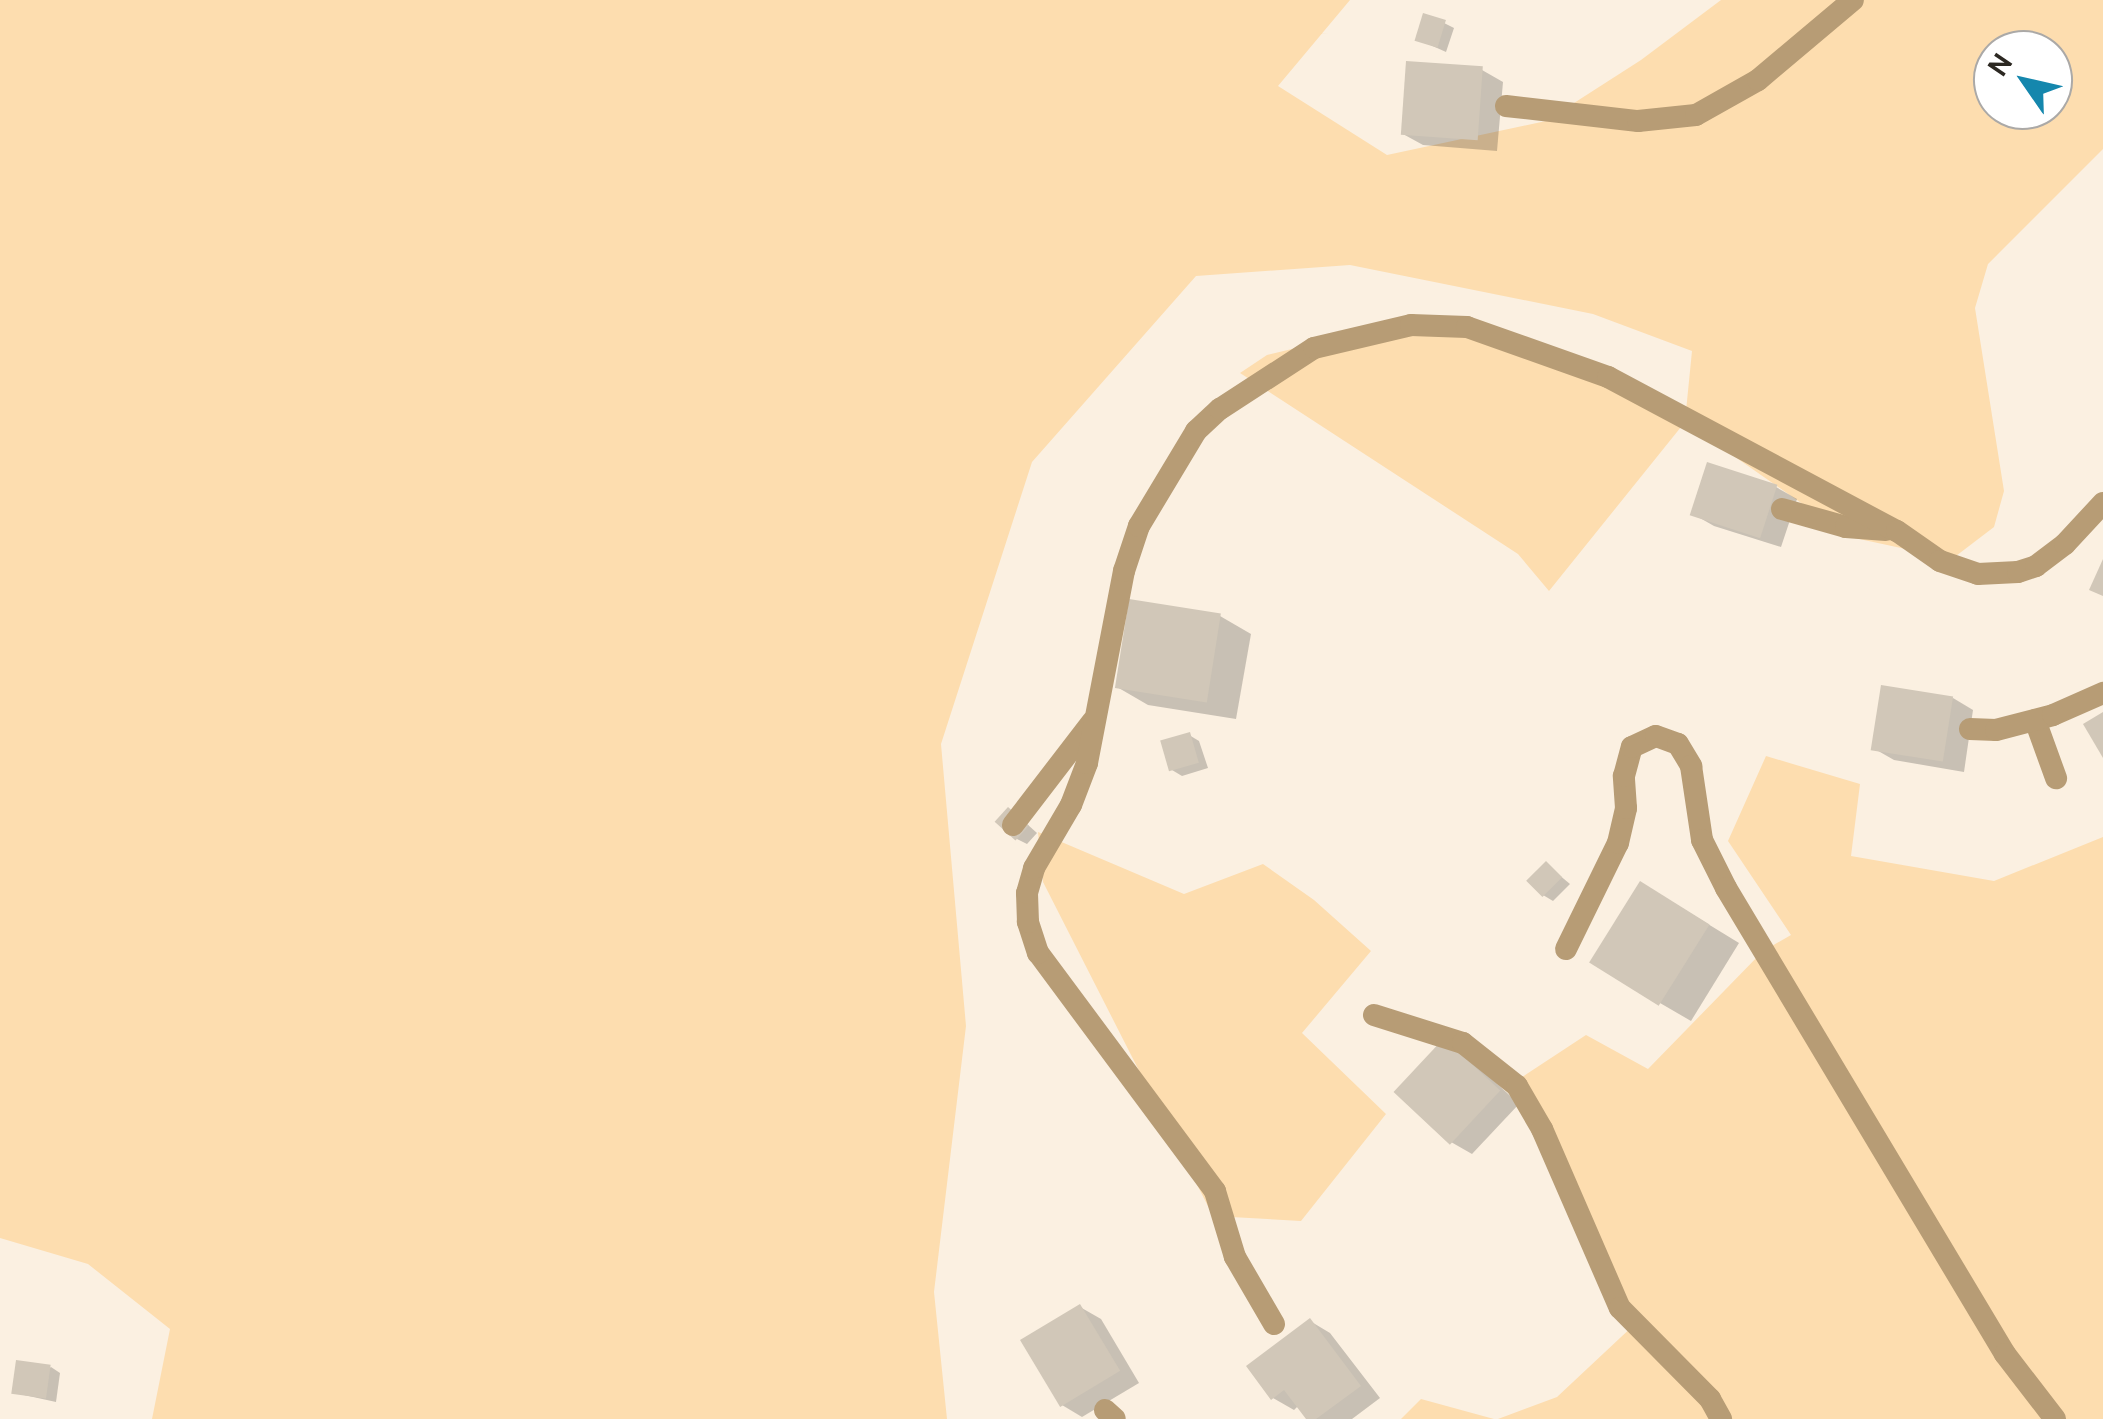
<!DOCTYPE html>
<style>
body{margin:0}
#map{position:relative;width:2103px;height:1419px;overflow:hidden;background:#fbf0e1;font-family:Cabin,sans-serif}
div>[style]{position:absolute}
.green>*{inset:0;background:#fdddaf}
.shadow>*{inset:0;background:#0003}
.building>*{inset:0;background:#d1c7b8;transform-origin:0 0}
.lane>*{height:22px;margin:-11px;padding:0 11px;transform-origin:11px;border-radius:11px;background:#b79c75}
span{translate:-50% -50%;white-space:nowrap;text-align:center;line-height:1.15;-webkit-text-stroke:8px #fff;paint-order:stroke}
.north{position:absolute;left:1973px;top:30px;width:100px;height:100px;box-sizing:border-box;background:#fff;border:2px solid #aba9a7;border-radius:50%;rotate:304deg;font-size:28px;font-weight:700;line-height:40px;text-align:center;color:#2c2822}
.north::after{content:'';display:block;margin:auto;width:35px;height:45px;background:#1587ad;clip-path:polygon(50% 0,100% 100%,50% 72%,0 100%)}
</style>
<div id="map">
<div class="green">
<i style="clip-path:polygon(evenodd,0 0,1350px 0,1278px 86px,1387px 155px,1546px 121px,1641px 60px,1721px 0,2103px 0,2103px 149px,1988px 264px,1975px 308px,2004px 491px,1994px 527px,1952px 559px,1850px 537px,1685px 422px,1549px 591px,1518px 554px,1240px 373px,1267px 355px,1342px 337px,1424px 328px,1540px 351px,1685px 421px,1692px 351px,1593px 314px,1350px 265px,1196px 276px,1032px 462px,941px 744px,966px 1026px,934px 1292px,947px 1419px,152px 1419px,170px 1329px,88px 1264px,0 1238px,0 0,1993px 50px,2053px 50px,2053px 110px,1993px 110px,1993px 50px)"></i>
<i style="clip-path:polygon(1766px 756px,1860px 784px,1851px 856px,1994px 881px,2103px 837px,2103px 1419px,1498px 1419px,1557px 1397px,1636px 1323px,1510px 1085px,1586px 1035px,1648px 1069px,1763px 951px,1791px 935px,1728px 841px)"></i>
<i style="clip-path:polygon(1038px 832px,1184px 894px,1263px 864px,1314px 900px,1371px 951px,1302px 1033px,1386px 1114px,1301px 1221px,1213px 1216px,1043px 882px)"></i>
<i style="clip-path:polygon(1421px 1399px,1494px 1419px,1401px 1419px)"></i>
</div>
<div class="shadow">
<i style="clip-path:polygon(1444px 23px,1454px 28px,1446px 52px,1417px 39px)"></i>
<i style="clip-path:polygon(1482px 70px,1503px 82px,1497px 151px,1423px 145px,1403px 134px)"></i>
<i style="clip-path:polygon(1709px 465px,1776px 487px,1797px 499px,1781px 547px,1714px 526px,1693px 514px)"></i>
<i style="clip-path:polygon(1220px 616px,1251px 634px,1236px 719px,1148px 705px,1117px 687px)"></i>
<i style="clip-path:polygon(1953px 698px,1973px 710px,1964px 772px,1894px 760px,1873px 748px)"></i>
<i style="clip-path:polygon(1189px 735px,1199px 741px,1208px 768px,1182px 776px,1172px 770px)"></i>
<i style="clip-path:polygon(1018px 816px,1037px 833px,1027px 844px,1017px 839px)"></i>
<i style="clip-path:polygon(1546px 864px,1570px 884px,1553px 901px,1543px 895px)"></i>
<i style="clip-path:polygon(1672px 902px,1739px 943px,1691px 1021px,1660px 1003px)"></i>
<i style="clip-path:polygon(1465px 1054px,1519px 1104px,1472px 1154px,1451px 1142px)"></i>
<i style="clip-path:polygon(1080px 1307px,1101px 1319px,1139px 1383px,1082px 1417px,1062px 1405px)"></i>
<i style="clip-path:polygon(1310px 1321px,1330px 1333px,1380px 1398px,1352px 1419px,1309px 1419px,1299px 1405px,1294px 1410px,1273px 1398px)"></i>
<i style="clip-path:polygon(51px 1367px,60px 1373px,56px 1402px,15px 1393px)"></i>
</div>
<div class="building">
<i style="left:1423px;top:13px;width:24px;height:29px;rotate:17deg"></i>
<i style="left:1406px;top:61px;width:77px;height:74px;rotate:4deg"></i>
<i style="left:1707px;top:462px;width:74px;height:56px;rotate:18deg"></i>
<i style="clip-path:polygon(2103px 559px,2103px 596px,2089px 590px)"></i>
<i style="left:1129px;top:599px;width:93px;height:90px;rotate:9deg"></i>
<i style="left:1881px;top:685px;width:73px;height:66px;rotate:9deg"></i>
<i style="clip-path:polygon(2103px 712px,2103px 758px,2083px 724px)"></i>
<i style="left:1190px;top:732px;width:32px;height:31px;rotate:74deg"></i>
<i style="left:1008px;top:807px;width:28px;height:20px;rotate:42deg"></i>
<i style="left:1546px;top:861px;width:23px;height:28px;rotate:45deg"></i>
<i style="left:1640px;top:881px;width:82px;height:96px;rotate:32deg"></i>
<i style="left:1444px;top:1038px;width:77px;height:74px;rotate:43deg"></i>
<i style="left:1080px;top:1304px;width:78px;height:70px;rotate:59deg"></i>
<i style="clip-path:polygon(1310px 1318px,1361px 1386px,1316px 1419px,1306px 1419px,1284px 1390px,1271px 1400px,1246px 1366px)"></i>
<i style="left:16px;top:1360px;width:35px;height:34px;rotate:8deg"></i>
</div>
<div class="lane">
<i style="left:1506px;top:106px;width:133px;rotate:6.5deg"></i>
<i style="left:1638px;top:121px;width:58px;rotate:-5.9deg"></i>
<i style="left:1696px;top:115px;width:71px;rotate:-29.4deg"></i>
<i style="left:1758px;top:80px;width:124px;rotate:-40.1deg"></i>
<i style="left:1782px;top:509px;width:66px;rotate:15.7deg"></i>
<i style="left:1846px;top:527px;width:40px;rotate:4.3deg"></i>
<i style="left:2035px;top:720px;width:62px;rotate:70.1deg"></i>
<i style="left:1970px;top:729px;width:26px;rotate:2deg"></i>
<i style="left:1996px;top:730px;width:59px;rotate:-14.7deg"></i>
<i style="left:2053px;top:715px;width:55px;rotate:-23.7deg"></i>
<i style="left:1013px;top:825px;width:130px;rotate:-52.5deg"></i>
<i style="left:1566px;top:949px;width:118px;rotate:-63.9deg"></i>
<i style="left:1618px;top:843px;width:36px;rotate:-77deg"></i>
<i style="left:1626px;top:808px;width:32px;rotate:-94deg"></i>
<i style="left:1624px;top:776px;width:30px;rotate:-75deg"></i>
<i style="left:1632px;top:747px;width:26px;rotate:-25deg"></i>
<i style="left:1656px;top:736px;width:23px;rotate:20deg"></i>
<i style="left:1678px;top:744px;width:26px;rotate:59deg"></i>
<i style="left:1691px;top:766px;width:75px;rotate:81.5deg"></i>
<i style="left:1702px;top:840px;width:54px;rotate:63.4deg"></i>
<i style="left:1726px;top:888px;width:543px;rotate:59.09deg"></i>
<i style="left:2005px;top:1354px;width:82px;rotate:52.4deg"></i>
<i style="left:1374px;top:1015px;width:93px;rotate:17.5deg"></i>
<i style="left:1463px;top:1043px;width:69px;rotate:38.5deg"></i>
<i style="left:1517px;top:1086px;width:50px;rotate:59.8deg"></i>
<i style="left:1542px;top:1129px;width:195px;rotate:66.5deg"></i>
<i style="left:1620px;top:1308px;width:128px;rotate:45.3deg"></i>
<i style="left:1710px;top:1399px;width:23px;rotate:61deg"></i>
<i style="left:1274px;top:1324px;width:78px;rotate:-120.2deg"></i>
<i style="left:1235px;top:1257px;width:69px;rotate:-106.9deg"></i>
<i style="left:1215px;top:1191px;width:297px;rotate:-126.6deg"></i>
<i style="left:1038px;top:953px;width:33px;rotate:-108deg"></i>
<i style="left:1028px;top:922px;width:29px;rotate:-92deg"></i>
<i style="left:1027px;top:893px;width:26px;rotate:-74deg"></i>
<i style="left:1034px;top:868px;width:73px;rotate:-59.6deg"></i>
<i style="left:1071px;top:805px;width:45px;rotate:-69.1deg"></i>
<i style="left:1087px;top:763px;width:196px;rotate:-79.1deg"></i>
<i style="left:1124px;top:571px;width:47px;rotate:-71.6deg"></i>
<i style="left:1139px;top:526px;width:111px;rotate:-59deg"></i>
<i style="left:1196px;top:431px;width:33px;rotate:-43deg"></i>
<i style="left:1220px;top:409px;width:112px;rotate:-33deg"></i>
<i style="left:1314px;top:348px;width:100px;rotate:-13.3deg"></i>
<i style="left:1411px;top:325px;width:56px;rotate:2deg"></i>
<i style="left:1467px;top:327px;width:150px;rotate:19.5deg"></i>
<i style="left:1608px;top:377px;width:327px;rotate:28.1deg"></i>
<i style="left:1897px;top:531px;width:52px;rotate:34.9deg"></i>
<i style="left:1940px;top:561px;width:40px;rotate:18.9deg"></i>
<i style="left:1978px;top:574px;width:40px;rotate:-2.9deg"></i>
<i style="left:2018px;top:572px;width:19px;rotate:-18deg"></i>
<i style="left:2036px;top:566px;width:36px;rotate:-37deg"></i>
<i style="left:2065px;top:544px;width:56px;rotate:-47.2deg"></i>
<i style="left:1105px;top:1410px;width:13px;rotate:42deg"></i>
</div>
<div class="north">N</div>
</div>
